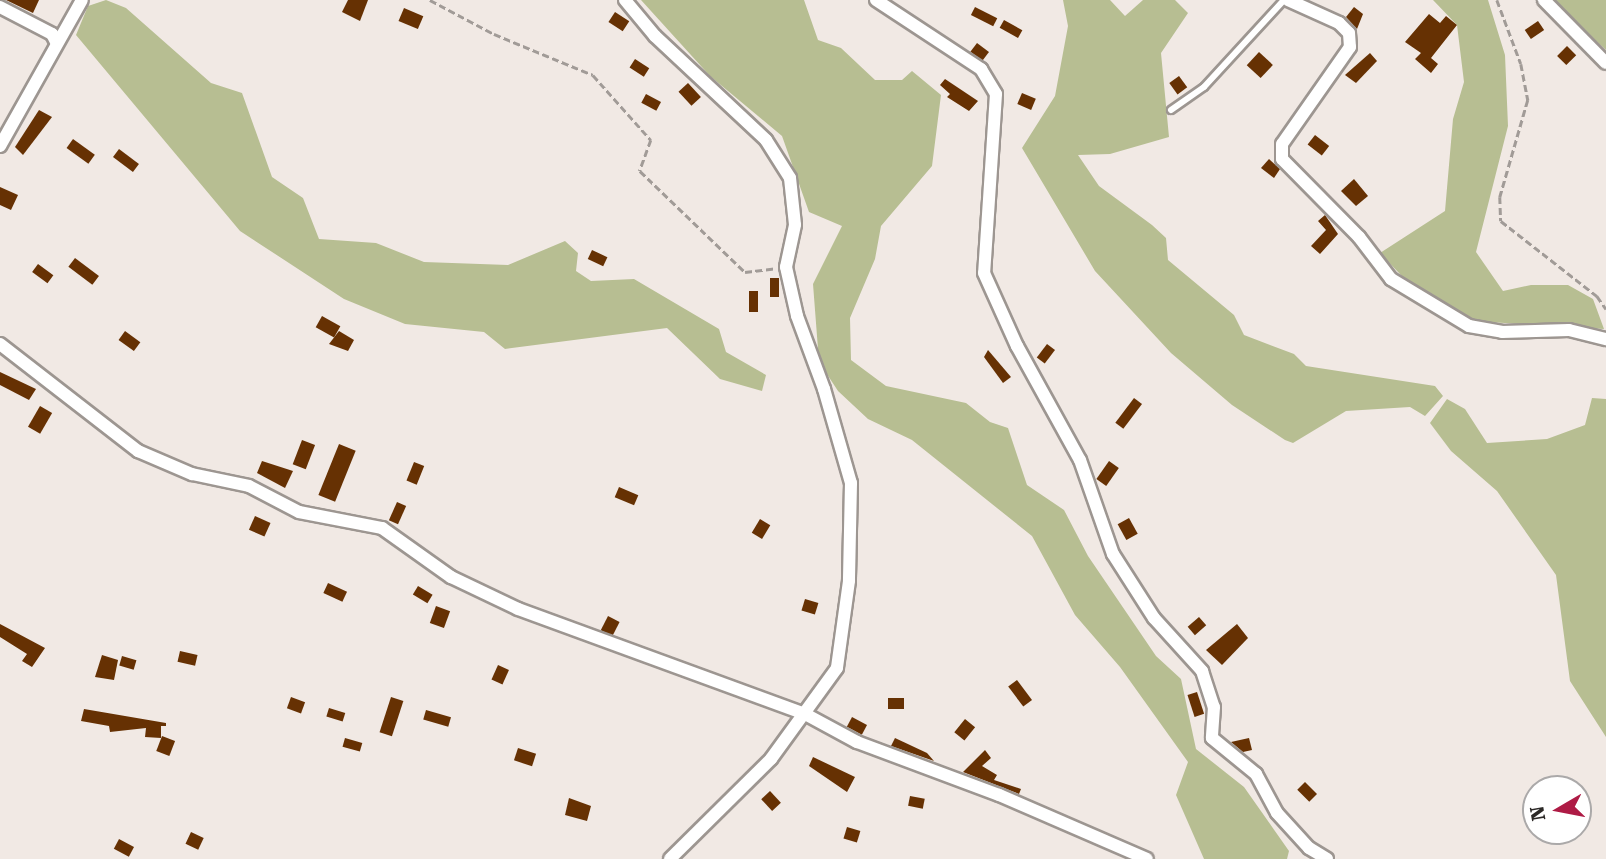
<!DOCTYPE html>
<style>
body{margin:0}
#map{position:relative;width:1606px;height:859px;overflow:hidden;background:#f1e9e4;font-family:"Roboto Serif",serif}
div>[style]{position:absolute}
.green>*{inset:0;background:#b7be92}
.building>*{inset:0;background:#663103;transform-origin:0 0}
.path>*{height:2.5px;margin-top:-1.25px;transform-origin:0;background:repeating-linear-gradient(90deg,#a19b97 0 7px,transparent 0 10.5px)}
.roads{filter:drop-shadow(2px 0 #9d9691) drop-shadow(-2px 0 #9d9691) drop-shadow(0 2px #9d9691) drop-shadow(0 -2px #9d9691)}
.service>*{height:6px;margin:-3px;padding:0 3px;transform-origin:3px;border-radius:3px;background:#fff}
.minor>*{height:12px;margin:-6px;padding:0 6px;transform-origin:6px;border-radius:6px;background:#fff}
span{translate:-50% -50%;white-space:nowrap;text-align:center;line-height:1.15;-webkit-text-stroke:7px #fff;paint-order:stroke}
.north{position:absolute;left:1522px;top:775px;width:70px;height:70px;box-sizing:border-box;background:#fff;border:2px solid #aba9a9;border-radius:50%;rotate:260deg;font-size:19px;font-weight:700;line-height:28px;text-align:center;color:#2c2927}
.north::after{content:'';display:block;margin:auto;width:24px;height:32px;background:#ae1b45;clip-path:polygon(50% 0,100% 100%,50% 72%,0 100%)}
</style>
<div id="map">
<div class="green">
<i style="clip-path:polygon(106px 0,126px 8px,211px 83px,242px 93px,272px 177px,303px 198px,319px 239px,376px 243px,424px 262px,508px 265px,565px 241px,578px 253px,576px 271px,591px 281px,634px 279px,719px 329px,726px 352px,766px 375px,762px 391px,720px 379px,667px 328px,505px 349px,484px 332px,405px 324px,344px 299px,240px 231px,76px 35px,88px 6px)"></i>
<i style="clip-path:polygon(641px 0,804px 0,818px 40px,841px 48px,875px 80px,902px 80px,912px 71px,941px 95px,932px 166px,881px 226px,875px 259px,850px 318px,851px 360px,886px 386px,966px 403px,990px 422px,1008px 428px,1027px 485px,1064px 510px,1088px 556px,1156px 656px,1181px 679px,1196px 749px,1244px 787px,1289px 851px,1287px 859px,1204px 859px,1176px 795px,1188px 762px,1120px 667px,1075px 615px,1032px 536px,912px 440px,868px 419px,838px 391px,819px 362px,813px 284px,842px 226px,809px 212px,782px 136px,710px 76px)"></i>
<i style="clip-path:polygon(1063px 0,1110px 0,1125px 16px,1143px 0,1175px 0,1188px 13px,1161px 53px,1169px 137px,1110px 154px,1078px 155px,1099px 186px,1152px 225px,1166px 238px,1168px 260px,1234px 315px,1244px 335px,1294px 354px,1306px 366px,1435px 386px,1443px 396px,1425px 416px,1410px 407px,1346px 411px,1293px 443px,1285px 440px,1232px 405px,1171px 353px,1095px 271px,1022px 148px,1055px 96px,1068px 26px)"></i>
<i style="clip-path:polygon(1433px 0,1488px 0,1505px 55px,1508px 126px,1476px 252px,1503px 291px,1531px 285px,1568px 285px,1593px 299px,1604px 329px,1471px 321px,1417px 292px,1380px 253px,1445px 211px,1453px 119px,1464px 82px,1457px 25px)"></i>
<i style="clip-path:polygon(1555px 0,1606px 0,1606px 50px,1580px 27px)"></i>
<i style="clip-path:polygon(1592px 398px,1606px 399px,1606px 737px,1570px 681px,1556px 575px,1497px 491px,1451px 451px,1430px 423px,1447px 399px,1465px 409px,1487px 443px,1547px 439px,1585px 425px)"></i>
</div>
<div class="building">
<i style="clip-path:polygon(6px 0,39px 0,33px 13px)"></i>
<i style="clip-path:polygon(348px 0,368px 0,360px 21px,342px 12px)"></i>
<i style="left:975px;top:7px;width:25px;height:9px;rotate:27deg"></i>
<i style="clip-path:polygon(1354px 7px,1363px 14px,1357px 29px,1346px 17px)"></i>
<i style="left:404px;top:8px;width:21px;height:14px;rotate:23deg"></i>
<i style="left:615px;top:12px;width:17px;height:12px;rotate:33deg"></i>
<i style="clip-path:polygon(1429px 14px,1440px 23px,1446px 16px,1457px 25px,1431px 58px,1438px 64px,1431px 73px,1415px 59px,1421px 53px,1405px 42px)"></i>
<i style="left:1004px;top:20px;width:21px;height:9px;rotate:29deg"></i>
<i style="left:1538px;top:21px;width:11px;height:16px;rotate:56deg"></i>
<i style="left:977px;top:43px;width:15px;height:11px;rotate:37deg"></i>
<i style="left:1567px;top:46px;width:13px;height:14px;rotate:45deg"></i>
<i style="left:1259px;top:52px;width:19px;height:18px;rotate:43deg"></i>
<i style="clip-path:polygon(1370px 53px,1377px 61px,1356px 83px,1345px 75px)"></i>
<i style="left:635px;top:59px;width:17px;height:10px;rotate:33deg"></i>
<i style="left:1179px;top:76px;width:14px;height:12px;rotate:54deg"></i>
<i style="clip-path:polygon(945px 79px,978px 101px,969px 111px,947px 97px,950px 94px,940px 85px)"></i>
<i style="left:688px;top:83px;width:19px;height:13px;rotate:47deg"></i>
<i style="left:1022px;top:93px;width:15px;height:12px;rotate:23deg"></i>
<i style="left:646px;top:94px;width:17px;height:10px;rotate:28deg"></i>
<i style="clip-path:polygon(39px 110px,52px 117px,23px 155px,15px 147px)"></i>
<i style="left:1315px;top:135px;width:18px;height:12px;rotate:38deg"></i>
<i style="left:73px;top:139px;width:27px;height:11px;rotate:36deg"></i>
<i style="left:119px;top:149px;width:25px;height:10px;rotate:37deg"></i>
<i style="clip-path:polygon(1269px 159px,1280px 169px,1274px 178px,1261px 168px)"></i>
<i style="clip-path:polygon(1354px 179px,1368px 196px,1356px 206px,1341px 191px)"></i>
<i style="clip-path:polygon(0 187px,18px 195px,11px 210px,0 205px)"></i>
<i style="clip-path:polygon(1325px 215px,1338px 234px,1320px 254px,1311px 246px,1326px 230px,1318px 221px)"></i>
<i style="left:592px;top:250px;width:17px;height:10px;rotate:25deg"></i>
<i style="left:75px;top:258px;width:30px;height:11px;rotate:37deg"></i>
<i style="left:38px;top:264px;width:19px;height:10px;rotate:36deg"></i>
<i style="left:770px;top:278px;width:9px;height:19px"></i>
<i style="left:749px;top:291px;width:9px;height:21px"></i>
<i style="left:322px;top:316px;width:21px;height:13px;rotate:29deg"></i>
<i style="left:125px;top:331px;width:19px;height:11px;rotate:36deg"></i>
<i style="clip-path:polygon(339px 331px,354px 340px,348px 351px,329px 344px)"></i>
<i style="left:1047px;top:344px;width:10px;height:17px;rotate:37deg"></i>
<i style="clip-path:polygon(988px 350px,1011px 377px,1003px 383px,984px 357px)"></i>
<i style="clip-path:polygon(0 372px,36px 389px,29px 400px,0 385px)"></i>
<i style="left:1134px;top:398px;width:10px;height:31px;rotate:37deg"></i>
<i style="left:40px;top:406px;width:14px;height:24px;rotate:30deg"></i>
<i style="left:302px;top:440px;width:14px;height:26px;rotate:21deg"></i>
<i style="left:339px;top:444px;width:18px;height:55px;rotate:22deg"></i>
<i style="clip-path:polygon(262px 461px,293px 471px,285px 488px,257px 473px)"></i>
<i style="left:1109px;top:461px;width:12px;height:22px;rotate:35deg"></i>
<i style="left:414px;top:462px;width:11px;height:20px;rotate:22deg"></i>
<i style="left:619px;top:487px;width:21px;height:11px;rotate:23deg"></i>
<i style="left:397px;top:502px;width:10px;height:20px;rotate:24deg"></i>
<i style="left:255px;top:516px;width:17px;height:15px;rotate:24deg"></i>
<i style="left:1129px;top:518px;width:18px;height:13px;rotate:61deg"></i>
<i style="left:760px;top:519px;width:12px;height:16px;rotate:31deg"></i>
<i style="left:328px;top:583px;width:21px;height:11px;rotate:25deg"></i>
<i style="left:418px;top:586px;width:17px;height:10px;rotate:31deg"></i>
<i style="left:805px;top:599px;width:14px;height:12px;rotate:17deg"></i>
<i style="left:436px;top:606px;width:15px;height:18px;rotate:20deg"></i>
<i style="left:608px;top:616px;width:13px;height:16px;rotate:27deg"></i>
<i style="left:1199px;top:617px;width:11px;height:15px;rotate:49deg"></i>
<i style="clip-path:polygon(0 624px,45px 648px,32px 667px,22px 661px,27px 654px,0 637px)"></i>
<i style="clip-path:polygon(1237px 624px,1248px 638px,1222px 665px,1206px 650px)"></i>
<i style="left:180px;top:651px;width:18px;height:11px;rotate:13deg"></i>
<i style="clip-path:polygon(102px 655px,118px 660px,114px 680px,95px 677px)"></i>
<i style="left:122px;top:656px;width:15px;height:10px;rotate:16deg"></i>
<i style="left:498px;top:665px;width:12px;height:16px;rotate:24deg"></i>
<i style="left:1017px;top:680px;width:25px;height:11px;rotate:53deg"></i>
<i style="left:1197px;top:692px;width:23px;height:10px;rotate:72deg"></i>
<i style="left:291px;top:697px;width:15px;height:12px;rotate:20deg"></i>
<i style="left:391px;top:697px;width:13px;height:37px;rotate:18deg"></i>
<i style="left:888px;top:698px;width:16px;height:11px"></i>
<i style="left:329px;top:708px;width:17px;height:9px;rotate:17deg"></i>
<i style="clip-path:polygon(84px 709px,166px 723px,166px 726px,161px 726px,161px 738px,145px 737px,146px 728px,110px 732px,109px 726px,81px 721px)"></i>
<i style="left:426px;top:710px;width:26px;height:10px;rotate:16deg"></i>
<i style="left:852px;top:717px;width:17px;height:11px;rotate:28deg"></i>
<i style="left:965px;top:719px;width:13px;height:17px;rotate:39deg"></i>
<i style="left:162px;top:736px;width:14px;height:16px;rotate:21deg"></i>
<i style="left:345px;top:738px;width:18px;height:9px;rotate:16deg"></i>
<i style="clip-path:polygon(895px 738px,927px 753px,934px 761px,891px 746px)"></i>
<i style="clip-path:polygon(1249px 738px,1252px 750px,1243px 752px,1231px 742px)"></i>
<i style="left:518px;top:748px;width:19px;height:13px;rotate:18deg"></i>
<i style="clip-path:polygon(985px 750px,991px 758px,982px 766px,997px 775px,994px 780px,1021px 789px,1019px 794px,963px 772px)"></i>
<i style="clip-path:polygon(813px 757px,855px 777px,847px 792px,809px 766px)"></i>
<i style="left:1305px;top:782px;width:17px;height:11px;rotate:45deg"></i>
<i style="left:770px;top:791px;width:16px;height:12px;rotate:47deg"></i>
<i style="left:910px;top:796px;width:15px;height:10px;rotate:11deg"></i>
<i style="clip-path:polygon(569px 798px,591px 806px,587px 821px,565px 815px)"></i>
<i style="left:847px;top:827px;width:14px;height:12px;rotate:17deg"></i>
<i style="left:191px;top:832px;width:14px;height:13px;rotate:25deg"></i>
<i style="left:119px;top:839px;width:17px;height:11px;rotate:28deg"></i>
</div>
<div class="path">
<i style="left:430px;top:0;width:72px;rotate:28deg"></i>
<i style="left:494px;top:34px;width:107px;rotate:22.5deg"></i>
<i style="left:593px;top:75px;width:87px;rotate:48.3deg"></i>
<i style="left:651px;top:140px;width:33px;rotate:110deg"></i>
<i style="left:640px;top:171px;width:146px;rotate:43.9deg"></i>
<i style="left:745px;top:272px;width:31px;rotate:-7deg"></i>
<i style="left:1497px;top:0;width:68px;rotate:69.4deg"></i>
<i style="left:1521px;top:64px;width:37px;rotate:79deg"></i>
<i style="left:1528px;top:100px;width:101px;rotate:106.1deg"></i>
<i style="left:1500px;top:197px;width:24px;rotate:88deg"></i>
<i style="left:1501px;top:221px;width:122px;rotate:38deg"></i>
<i style="left:1597px;top:296px;width:16px;rotate:55deg"></i>
</div>
<div class="roads">
<div class="service">
<i style="left:1171px;top:110px;width:40px;rotate:-34.9deg"></i>
<i style="left:1204px;top:87px;width:118px;rotate:-47.4deg"></i>
</div>
<div class="minor">
<i style="left:625px;top:0;width:47px;rotate:50.2deg"></i>
<i style="left:655px;top:36px;width:152px;rotate:43.1deg"></i>
<i style="left:766px;top:140px;width:45px;rotate:57.7deg"></i>
<i style="left:790px;top:178px;width:47px;rotate:83.9deg"></i>
<i style="left:795px;top:225px;width:43px;rotate:102.1deg"></i>
<i style="left:786px;top:267px;width:50px;rotate:77.3deg"></i>
<i style="left:797px;top:316px;width:78px;rotate:69.7deg"></i>
<i style="left:824px;top:389px;width:98px;rotate:74deg"></i>
<i style="left:851px;top:483px;width:98px;rotate:91.2deg"></i>
<i style="left:849px;top:581px;width:88px;rotate:97.9deg"></i>
<i style="left:837px;top:668px;width:112px;rotate:126deg"></i>
<i style="left:771px;top:759px;width:142px;rotate:135.3deg"></i>
<i style="left:876px;top:0;width:126px;rotate:33.3deg"></i>
<i style="left:981px;top:69px;width:29px;rotate:59deg"></i>
<i style="left:996px;top:94px;width:179px;rotate:93.8deg"></i>
<i style="left:984px;top:273px;width:80px;rotate:65.7deg"></i>
<i style="left:1017px;top:346px;width:130px;rotate:61.1deg"></i>
<i style="left:1080px;top:460px;width:100px;rotate:70.7deg"></i>
<i style="left:1113px;top:554px;width:76px;rotate:57.4deg"></i>
<i style="left:1154px;top:618px;width:72px;rotate:47.8deg"></i>
<i style="left:1202px;top:671px;width:38px;rotate:72deg"></i>
<i style="left:1214px;top:707px;width:31px;rotate:94deg"></i>
<i style="left:1212px;top:738px;width:57px;rotate:39.3deg"></i>
<i style="left:1256px;top:774px;width:44px;rotate:61.7deg"></i>
<i style="left:1277px;top:813px;width:47px;rotate:47.6deg"></i>
<i style="left:1309px;top:848px;width:21px;rotate:31deg"></i>
<i style="left:1288px;top:0;width:56px;rotate:24.3deg"></i>
<i style="left:1339px;top:23px;width:14px;rotate:45deg"></i>
<i style="left:1349px;top:33px;width:14px;rotate:86deg"></i>
<i style="left:1350px;top:47px;width:118px;rotate:125deg"></i>
<i style="left:1282px;top:144px;width:15px;rotate:90deg"></i>
<i style="left:1282px;top:159px;width:110px;rotate:45.4deg"></i>
<i style="left:1359px;top:237px;width:53px;rotate:52.7deg"></i>
<i style="left:1391px;top:279px;width:91px;rotate:31.1deg"></i>
<i style="left:1469px;top:326px;width:34px;rotate:10deg"></i>
<i style="left:1502px;top:332px;width:67px;rotate:-1.7deg"></i>
<i style="left:1569px;top:330px;width:38px;rotate:14deg"></i>
<i style="left:1544px;top:0;width:88px;rotate:45.5deg"></i>
<i style="left:0;top:7px;width:59px;rotate:27.4deg"></i>
<i style="left:52px;top:34px;width:9px;rotate:63deg"></i>
<i style="left:0;top:146px;width:167px;rotate:-60.7deg"></i>
<i style="left:0;top:344px;width:175px;rotate:37.8deg"></i>
<i style="left:138px;top:451px;width:59px;rotate:23.1deg"></i>
<i style="left:192px;top:474px;width:58px;rotate:11.9deg"></i>
<i style="left:249px;top:486px;width:56px;rotate:27.5deg"></i>
<i style="left:299px;top:512px;width:85px;rotate:10.9deg"></i>
<i style="left:382px;top:528px;width:85px;rotate:35.4deg"></i>
<i style="left:451px;top:577px;width:74px;rotate:25.5deg"></i>
<i style="left:518px;top:609px;width:308px;rotate:20.1deg"></i>
<i style="left:807px;top:715px;width:57px;rotate:28.4deg"></i>
<i style="left:857px;top:742px;width:152px;rotate:20.5deg"></i>
<i style="left:999px;top:795px;width:161px;rotate:23.4deg"></i>
</div>
</div>
<div class="north">N</div>
</div>
